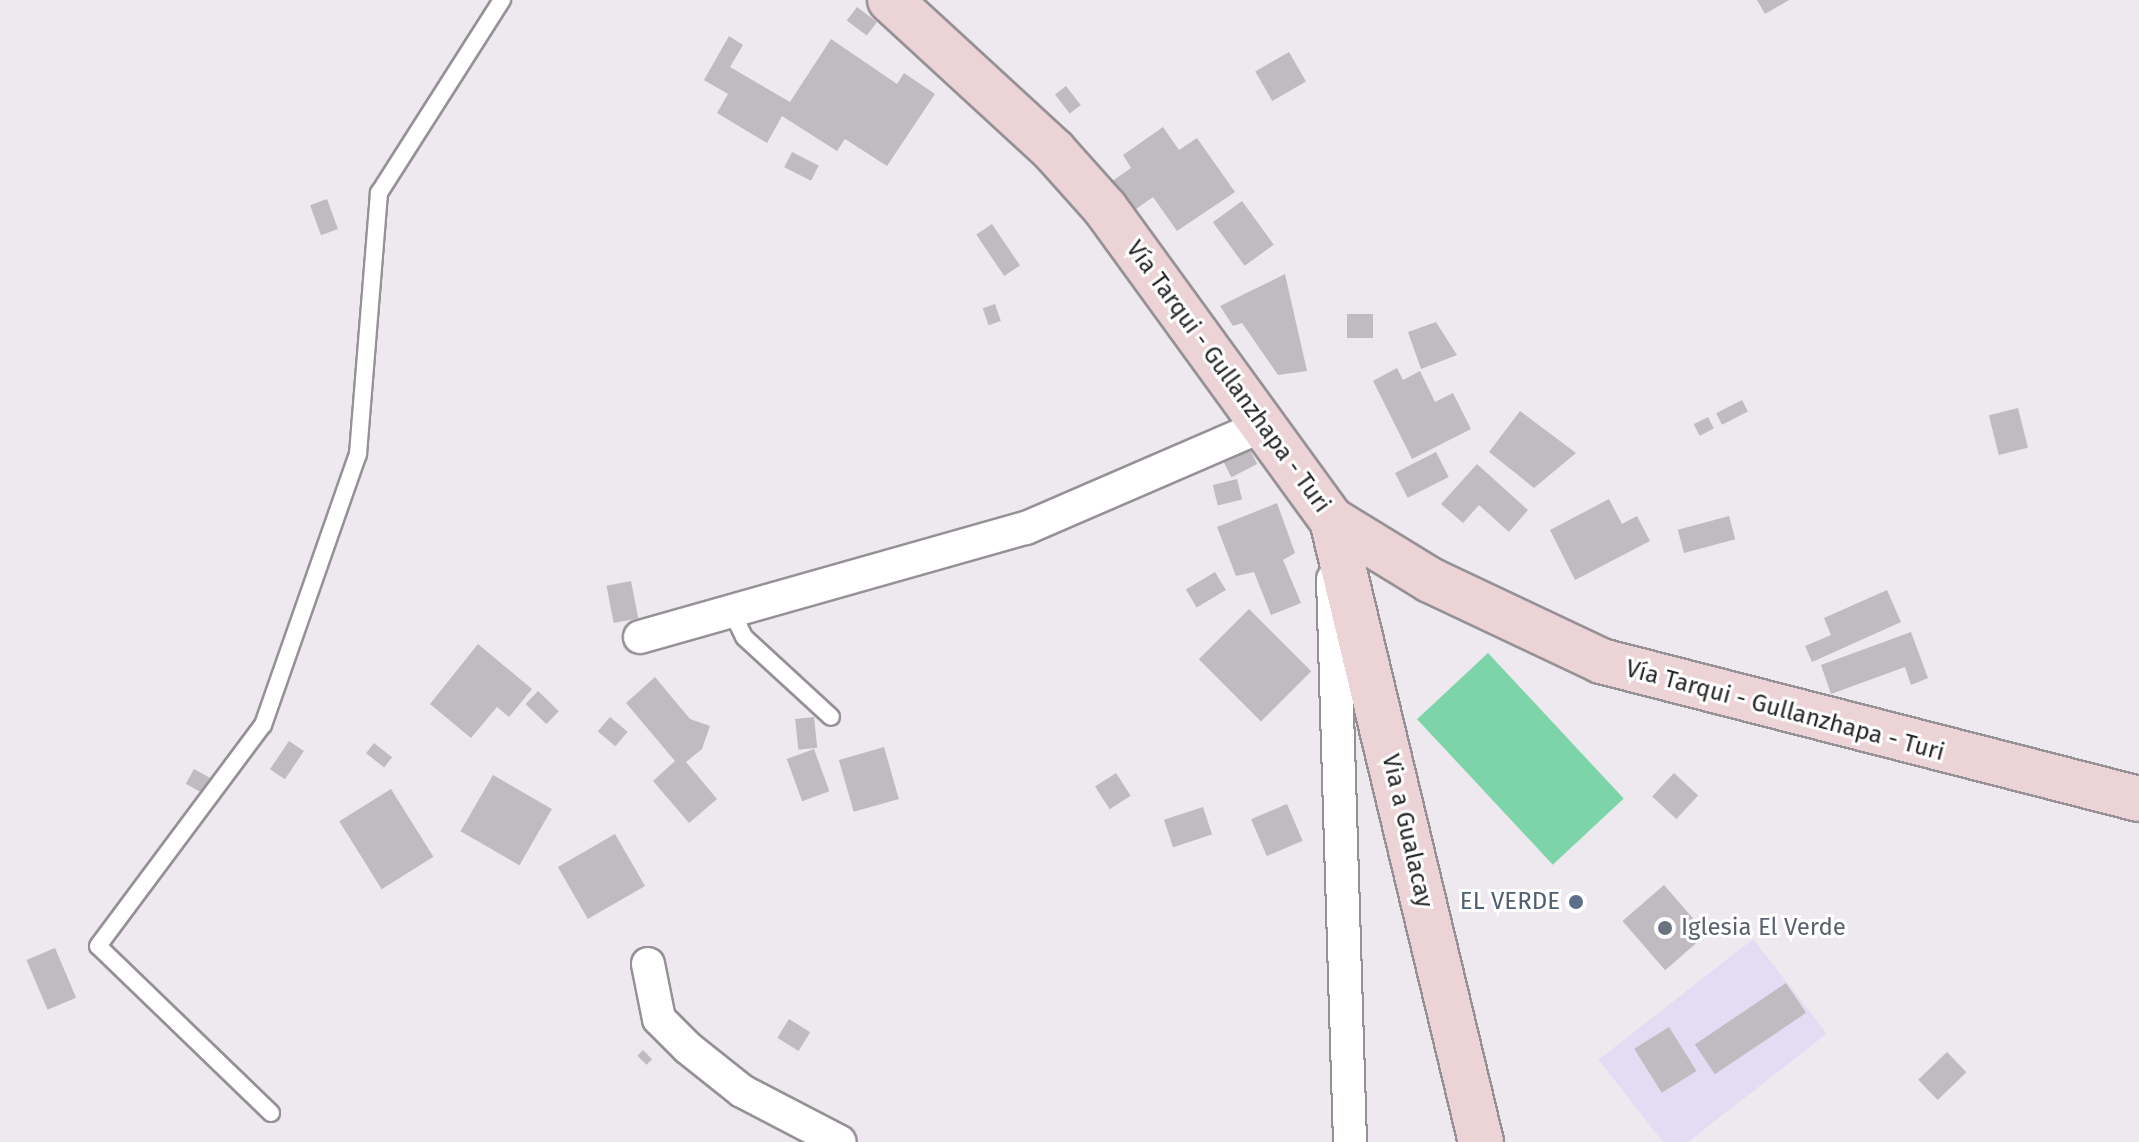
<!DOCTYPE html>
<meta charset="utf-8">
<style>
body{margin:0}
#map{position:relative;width:2139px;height:1142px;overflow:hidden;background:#ede9ef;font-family:"Fira Sans",sans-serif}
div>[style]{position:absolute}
.education>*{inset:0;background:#e4dcf2;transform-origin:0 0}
.green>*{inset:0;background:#7cd4a8;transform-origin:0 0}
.building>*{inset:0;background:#c0bbc0;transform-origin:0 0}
.roads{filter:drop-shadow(2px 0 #959196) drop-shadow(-2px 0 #959196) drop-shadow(0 2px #959196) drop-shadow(0 -2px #959196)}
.lane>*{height:16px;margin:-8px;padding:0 8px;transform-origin:8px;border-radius:8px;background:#fff}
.street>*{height:32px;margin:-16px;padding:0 16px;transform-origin:16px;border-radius:16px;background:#fff}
.secondary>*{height:44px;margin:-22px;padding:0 22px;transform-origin:22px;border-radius:22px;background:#ecd4d6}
.dots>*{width:22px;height:22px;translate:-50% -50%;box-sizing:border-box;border:4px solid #fff;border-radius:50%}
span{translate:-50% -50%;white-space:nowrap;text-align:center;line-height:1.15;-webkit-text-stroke:6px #fff;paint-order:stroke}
.street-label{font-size:24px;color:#252426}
.service-label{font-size:24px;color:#4e5e75}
.right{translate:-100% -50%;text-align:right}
.worship-label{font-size:24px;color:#5b616d}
.left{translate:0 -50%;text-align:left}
</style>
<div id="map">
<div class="education">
<i style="left:1753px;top:939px;width:120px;height:196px;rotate:52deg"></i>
</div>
<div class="green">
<i style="left:1488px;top:653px;width:199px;height:97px;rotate:47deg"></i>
</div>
<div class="building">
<i style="clip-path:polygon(1757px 0,1789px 0,1765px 14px)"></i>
<i style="left:857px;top:7px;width:25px;height:17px;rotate:37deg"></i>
<i style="clip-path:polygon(729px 36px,743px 45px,730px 67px,790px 102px,831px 39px,897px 84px,904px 73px,935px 94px,887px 166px,845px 139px,837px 151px,782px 116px,767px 143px,717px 113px,728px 94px,704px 80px)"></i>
<i style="left:1289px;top:52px;width:34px;height:39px;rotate:60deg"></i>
<i style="left:1066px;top:86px;width:24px;height:14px;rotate:52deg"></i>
<i style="clip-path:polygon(1163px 127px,1179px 150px,1197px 138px,1235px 192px,1177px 231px,1153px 197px,1132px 212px,1111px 182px,1131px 168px,1123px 155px)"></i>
<i style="left:792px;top:152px;width:30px;height:17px;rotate:27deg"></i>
<i style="left:327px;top:199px;width:32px;height:18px;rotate:70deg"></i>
<i style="left:1242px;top:201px;width:54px;height:36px;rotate:54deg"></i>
<i style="left:992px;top:224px;width:50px;height:19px;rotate:56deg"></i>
<i style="clip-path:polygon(1285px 274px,1307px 371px,1278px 375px,1242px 323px,1233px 326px,1220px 306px)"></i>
<i style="left:995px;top:304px;width:18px;height:13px;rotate:71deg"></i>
<i style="left:1347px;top:314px;width:26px;height:24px"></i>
<i style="clip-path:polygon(1436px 322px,1457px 355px,1421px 369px,1408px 332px)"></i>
<i style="clip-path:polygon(1397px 368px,1403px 380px,1420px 371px,1435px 402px,1453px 393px,1471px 429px,1412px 459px,1373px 381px)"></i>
<i style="left:1742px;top:400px;width:13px;height:29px;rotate:63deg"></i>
<i style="left:2018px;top:408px;width:41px;height:30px;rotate:76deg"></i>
<i style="clip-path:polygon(1520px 411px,1576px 453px,1534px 488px,1489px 452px)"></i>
<i style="left:1708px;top:417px;width:13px;height:16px;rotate:63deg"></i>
<i style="left:1245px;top:440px;width:27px;height:29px;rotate:63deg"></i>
<i style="left:1436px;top:452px;width:28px;height:46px;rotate:63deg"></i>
<i style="clip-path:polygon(1477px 464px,1528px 510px,1509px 532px,1479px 505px,1463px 523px,1441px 504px)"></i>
<i style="left:1237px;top:479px;width:21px;height:25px;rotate:76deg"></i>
<i style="clip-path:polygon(1609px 499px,1622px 524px,1637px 516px,1650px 541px,1575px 580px,1550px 530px)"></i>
<i style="clip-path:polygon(1277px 503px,1295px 553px,1283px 560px,1301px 603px,1271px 615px,1254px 572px,1236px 576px,1217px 527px)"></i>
<i style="left:1729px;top:516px;width:24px;height:53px;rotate:75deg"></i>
<i style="left:1215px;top:572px;width:21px;height:34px;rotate:59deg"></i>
<i style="left:631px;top:581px;width:38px;height:25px;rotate:79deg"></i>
<i style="clip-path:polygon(1887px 590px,1901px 622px,1812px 662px,1805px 646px,1831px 635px,1824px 618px)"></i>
<i style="left:1249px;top:609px;width:88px;height:71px;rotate:45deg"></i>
<i style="clip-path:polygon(1911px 632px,1928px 678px,1911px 685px,1905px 667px,1831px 694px,1821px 665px)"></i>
<i style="clip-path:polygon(478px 644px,532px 689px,509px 717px,497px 707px,471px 738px,430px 704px)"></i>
<i style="clip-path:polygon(655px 677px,690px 719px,710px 726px,702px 749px,686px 762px,717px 799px,689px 823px,653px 781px,675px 761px,626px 703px)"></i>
<i style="left:538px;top:691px;width:29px;height:18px;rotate:44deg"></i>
<i style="left:610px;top:717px;width:23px;height:19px;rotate:40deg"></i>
<i style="left:814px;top:717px;width:31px;height:19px;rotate:84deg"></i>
<i style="left:289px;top:741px;width:18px;height:34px;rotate:34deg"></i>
<i style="left:374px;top:743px;width:23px;height:13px;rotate:38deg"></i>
<i style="left:884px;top:747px;width:54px;height:47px;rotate:74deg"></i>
<i style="left:814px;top:749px;width:45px;height:29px;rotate:70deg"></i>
<i style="left:194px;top:769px;width:18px;height:17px;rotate:29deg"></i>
<i style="left:1116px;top:773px;width:27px;height:25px;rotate:57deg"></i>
<i style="left:1674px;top:773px;width:33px;height:32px;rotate:43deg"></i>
<i style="left:493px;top:775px;width:68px;height:65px;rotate:30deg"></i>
<i style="left:391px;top:789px;width:80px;height:61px;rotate:58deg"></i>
<i style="left:1287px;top:804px;width:40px;height:39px;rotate:67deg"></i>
<i style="left:1203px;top:807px;width:29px;height:41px;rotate:72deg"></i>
<i style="left:615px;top:834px;width:60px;height:66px;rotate:60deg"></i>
<i style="left:1664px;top:885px;width:65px;height:55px;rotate:49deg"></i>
<i style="left:55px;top:948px;width:54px;height:31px;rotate:67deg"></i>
<i style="left:1786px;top:983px;width:36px;height:110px;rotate:56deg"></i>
<i style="left:789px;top:1019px;width:25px;height:22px;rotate:32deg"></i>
<i style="left:1669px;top:1027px;width:52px;height:41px;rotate:58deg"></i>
<i style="left:643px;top:1050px;width:13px;height:8px;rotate:45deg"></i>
<i style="left:1947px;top:1052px;width:28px;height:40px;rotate:46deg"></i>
</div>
<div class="roads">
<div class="lane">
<i style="left:730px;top:608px;width:32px;rotate:64deg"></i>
<i style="left:744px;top:637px;width:118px;rotate:42.6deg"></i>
<i style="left:271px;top:1113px;width:240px;rotate:-136deg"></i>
<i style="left:98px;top:946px;width:276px;rotate:-53.3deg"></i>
<i style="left:263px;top:725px;width:287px;rotate:-70.7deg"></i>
<i style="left:358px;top:454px;width:262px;rotate:-85.4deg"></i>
<i style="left:379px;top:193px;width:229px;rotate:-57.5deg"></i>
</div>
<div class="street">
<i style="left:1333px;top:579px;width:563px;rotate:88.27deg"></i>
<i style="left:640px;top:637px;width:401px;rotate:-15.8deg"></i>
<i style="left:1026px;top:528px;width:257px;rotate:-23.4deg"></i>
<i style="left:648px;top:964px;width:56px;rotate:78.7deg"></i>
<i style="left:659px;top:1019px;width:41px;rotate:45deg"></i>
<i style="left:688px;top:1048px;width:69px;rotate:38.5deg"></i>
<i style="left:742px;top:1091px;width:110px;rotate:27.5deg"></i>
</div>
<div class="secondary">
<i style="left:890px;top:0;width:223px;rotate:42.6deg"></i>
<i style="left:1054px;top:151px;width:76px;rotate:48.2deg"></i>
<i style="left:1105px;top:208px;width:386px;rotate:54deg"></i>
<i style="left:1332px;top:520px;width:115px;rotate:31.5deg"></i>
<i style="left:1430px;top:580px;width:189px;rotate:25.3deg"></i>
<i style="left:1601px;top:661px;width:555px;rotate:14.39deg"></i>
<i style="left:1332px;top:520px;width:640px;rotate:76.53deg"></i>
</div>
</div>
<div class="dots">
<i style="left:1576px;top:902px;background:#5c6f8a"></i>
<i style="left:1665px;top:928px;background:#6b7280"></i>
</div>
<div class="street-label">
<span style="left:1228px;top:377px;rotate:54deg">Vía Tarqui - Gullanzhapa - Turi</span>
<span style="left:1785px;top:711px;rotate:15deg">Vía Tarqui - Gullanzhapa - Turi</span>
<span style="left:1407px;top:831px;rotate:77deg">Via a Gualacay</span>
</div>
<div class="service-label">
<span class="right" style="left:1560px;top:902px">EL VERDE</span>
</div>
<div class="worship-label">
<span class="left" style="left:1681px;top:928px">Iglesia El Verde</span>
</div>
</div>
